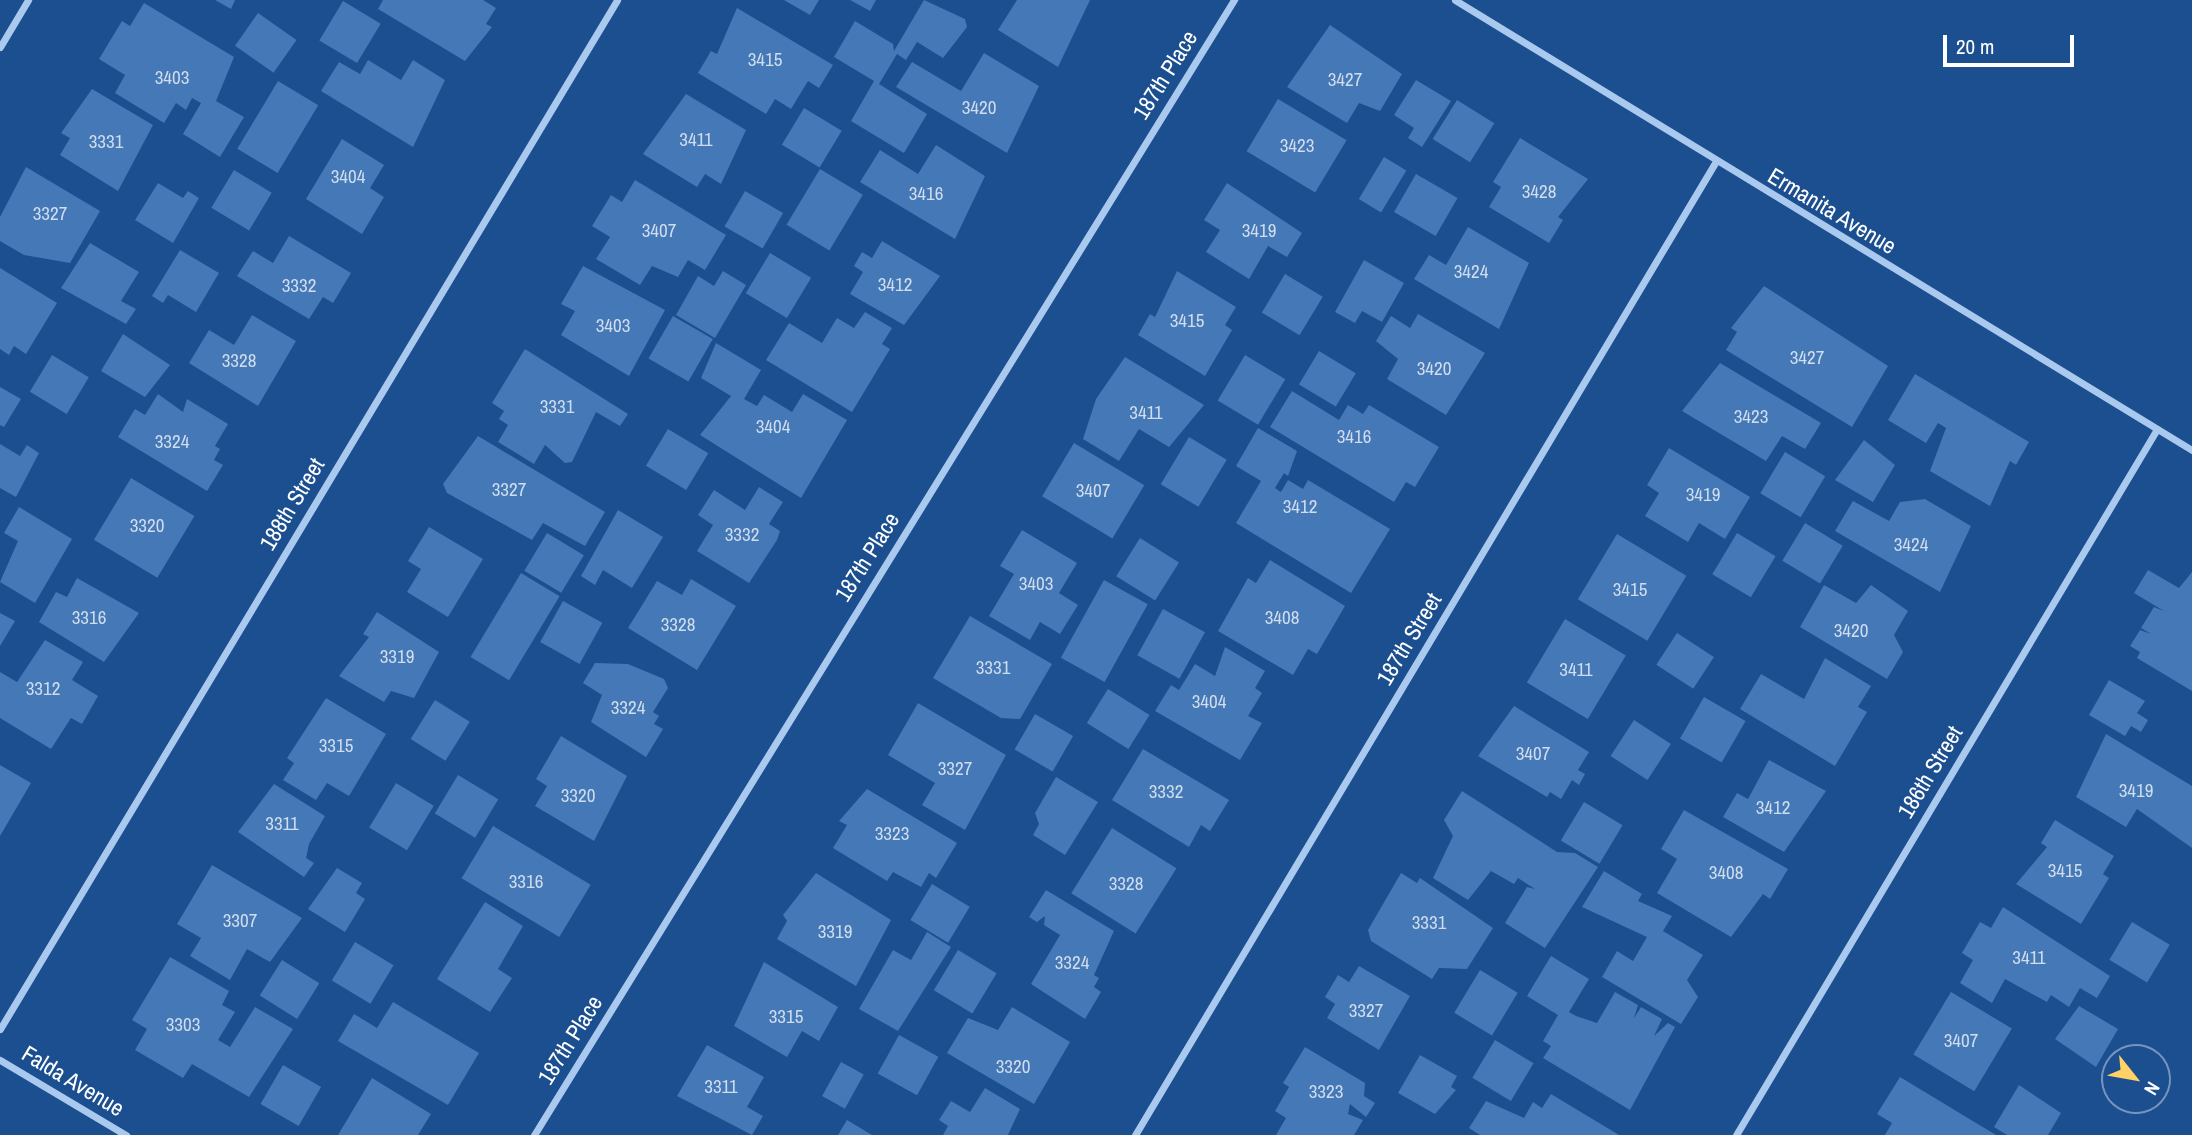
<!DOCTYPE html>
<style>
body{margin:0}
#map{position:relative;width:2192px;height:1135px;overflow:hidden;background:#1b4f8f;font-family:"Archivo Narrow",sans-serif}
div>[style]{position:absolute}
.building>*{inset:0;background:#4478b7;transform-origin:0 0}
.street>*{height:7px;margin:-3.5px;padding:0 3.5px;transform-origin:3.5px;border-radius:3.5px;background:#a9c9ee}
span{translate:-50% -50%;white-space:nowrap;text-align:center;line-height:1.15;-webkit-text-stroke:5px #1b4f8f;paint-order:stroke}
.number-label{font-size:19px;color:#d0dded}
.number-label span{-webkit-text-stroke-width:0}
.street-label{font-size:23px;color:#fff}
.north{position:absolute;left:2101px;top:1044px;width:70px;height:70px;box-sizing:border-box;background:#1b4f8f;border:2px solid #7695bc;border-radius:50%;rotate:121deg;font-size:19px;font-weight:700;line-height:28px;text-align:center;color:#fff}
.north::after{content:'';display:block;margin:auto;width:24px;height:32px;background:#ffd166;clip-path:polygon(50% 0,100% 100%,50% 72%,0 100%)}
.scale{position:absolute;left:1943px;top:35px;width:131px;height:32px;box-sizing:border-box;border:4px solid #fff;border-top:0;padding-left:9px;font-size:21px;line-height:24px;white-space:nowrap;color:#fff;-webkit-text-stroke:5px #1b4f8f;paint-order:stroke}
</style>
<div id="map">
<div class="building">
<i style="clip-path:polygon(215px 0,235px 0,231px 9px)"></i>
<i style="clip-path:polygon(383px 0,483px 0,496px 8px,486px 24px,492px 27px,465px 61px,378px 9px)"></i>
<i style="clip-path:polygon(784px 0,819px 0,810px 15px)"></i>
<i style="clip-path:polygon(850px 0,876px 0,870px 11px)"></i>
<i style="clip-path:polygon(924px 0,965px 19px,967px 27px,943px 58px,917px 42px,906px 60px,897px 54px,879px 84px,927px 114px,904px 153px,851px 121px,874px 81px,834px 57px,855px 21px,893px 44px,894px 51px)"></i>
<i style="clip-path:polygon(1017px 0,1090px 0,1058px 67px,998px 30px)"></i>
<i style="left:343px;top:1px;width:44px;height:46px;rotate:31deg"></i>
<i style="clip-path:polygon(144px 3px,234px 57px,216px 101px,244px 117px,220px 157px,183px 134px,201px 103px,192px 98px,186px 110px,176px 103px,164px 123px,115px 93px,125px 75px,99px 59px,122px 21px,130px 26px)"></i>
<i style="clip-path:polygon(737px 8px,833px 65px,819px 88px,808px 81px,791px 109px,775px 99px,766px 114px,698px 73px,711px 51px,717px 54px)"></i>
<i style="left:258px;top:13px;width:47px;height:40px;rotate:35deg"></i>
<i style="clip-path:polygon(1330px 25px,1402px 74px,1380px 111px,1359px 103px,1347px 123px,1287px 87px)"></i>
<i style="clip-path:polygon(984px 53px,1039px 86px,1007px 153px,896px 87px,912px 62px,961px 91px)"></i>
<i style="clip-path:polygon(368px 60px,401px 80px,413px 60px,445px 80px,413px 147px,321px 91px,339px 62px,360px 74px)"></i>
<i style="clip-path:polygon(1416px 80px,1451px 101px,1422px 147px,1408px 138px,1414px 128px,1394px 115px)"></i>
<i style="left:278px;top:81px;width:47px;height:79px;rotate:31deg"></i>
<i style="clip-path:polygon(92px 89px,153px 125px,118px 191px,60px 155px,70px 138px,61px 133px)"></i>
<i style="clip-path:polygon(686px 94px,746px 130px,721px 184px,705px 174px,697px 187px,643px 154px)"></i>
<i style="left:1278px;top:99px;width:80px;height:61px;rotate:31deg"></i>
<i style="left:1457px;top:100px;width:44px;height:46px;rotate:32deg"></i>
<i style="left:804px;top:108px;width:44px;height:43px;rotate:31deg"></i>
<i style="clip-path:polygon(1520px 138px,1588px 179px,1558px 217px,1563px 220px,1549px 243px,1489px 207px,1501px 187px,1493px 182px)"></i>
<i style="clip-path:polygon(342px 139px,384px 165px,370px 188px,384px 197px,362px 234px,306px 199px)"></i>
<i style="clip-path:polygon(936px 145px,985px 176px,955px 239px,860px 182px,880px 150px,918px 174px)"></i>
<i style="left:1384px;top:157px;width:26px;height:49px;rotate:31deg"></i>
<i style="clip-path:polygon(26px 167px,100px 211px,70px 263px,24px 255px,0 241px,0 217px)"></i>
<i style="left:820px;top:169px;width:50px;height:65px;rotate:31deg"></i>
<i style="left:234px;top:170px;width:44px;height:44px;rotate:31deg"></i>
<i style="left:1416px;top:174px;width:48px;height:44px;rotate:30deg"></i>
<i style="clip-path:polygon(635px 180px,726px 235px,705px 270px,688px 260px,678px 277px,652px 266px,640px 285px,596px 259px,610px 237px,592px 226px,611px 195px,622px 202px)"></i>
<i style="clip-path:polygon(158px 183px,183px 198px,188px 191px,199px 198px,173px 243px,135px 220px)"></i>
<i style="clip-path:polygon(1227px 183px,1302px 233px,1287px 257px,1268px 246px,1249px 279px,1206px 252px,1220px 230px,1204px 220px)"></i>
<i style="left:745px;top:191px;width:44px;height:41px;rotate:30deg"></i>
<i style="clip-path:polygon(1468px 227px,1529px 263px,1499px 329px,1414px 279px,1429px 255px,1446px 265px)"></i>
<i style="clip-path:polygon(289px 236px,351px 273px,333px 303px,323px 297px,309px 319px,237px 276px,253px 251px,273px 263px)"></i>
<i style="clip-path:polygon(882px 241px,940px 276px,904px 325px,850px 294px,863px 272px,854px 266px,862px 252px,872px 258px)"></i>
<i style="clip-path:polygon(90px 243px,139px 272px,121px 301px,136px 309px,126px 324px,61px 288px)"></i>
<i style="clip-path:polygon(180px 250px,219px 273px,196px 312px,168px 295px,163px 303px,152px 296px)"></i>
<i style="left:770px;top:253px;width:48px;height:47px;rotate:31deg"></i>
<i style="clip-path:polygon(1364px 260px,1404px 283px,1382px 322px,1362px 311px,1355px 323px,1335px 312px)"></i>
<i style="clip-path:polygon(583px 266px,665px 310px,629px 376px,561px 335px,575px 311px,561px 304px)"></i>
<i style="clip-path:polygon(0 268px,57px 303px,26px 354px,14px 346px,9px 355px,0 349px)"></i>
<i style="clip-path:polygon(723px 271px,746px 285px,715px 338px,676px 315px,698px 276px,714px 286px)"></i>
<i style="clip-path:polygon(1177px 271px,1236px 307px,1225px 325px,1232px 330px,1205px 376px,1138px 335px,1150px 314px,1155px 317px)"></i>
<i style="left:1285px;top:274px;width:44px;height:45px;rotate:31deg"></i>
<i style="clip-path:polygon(1764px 286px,1888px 366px,1852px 427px,1726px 350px,1737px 332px,1731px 328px)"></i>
<i style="clip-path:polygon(865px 312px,892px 328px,882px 344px,890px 349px,852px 412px,766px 360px,789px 323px,822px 343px,837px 318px,854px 328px)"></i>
<i style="clip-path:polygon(1418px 314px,1485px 353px,1446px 415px,1387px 379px,1398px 359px,1376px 341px,1391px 316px,1410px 328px)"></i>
<i style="clip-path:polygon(252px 315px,296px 341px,258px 406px,189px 363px,209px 330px,234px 345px)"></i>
<i style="left:673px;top:316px;width:46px;height:49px;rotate:30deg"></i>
<i style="clip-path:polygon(123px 334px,170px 365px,145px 397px,101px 371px)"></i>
<i style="clip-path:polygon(716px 343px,761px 370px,744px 399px,757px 406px,764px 395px,792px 412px,803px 394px,847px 420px,801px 498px,700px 435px,731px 396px,701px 378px)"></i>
<i style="clip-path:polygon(525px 349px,628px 414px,620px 426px,596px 412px,572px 462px,565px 463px,545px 445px,534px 464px,498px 442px,508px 425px,499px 419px,504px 411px,492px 403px)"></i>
<i style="left:1319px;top:351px;width:43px;height:39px;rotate:31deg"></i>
<i style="left:52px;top:355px;width:43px;height:43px;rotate:31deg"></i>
<i style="left:1245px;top:355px;width:47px;height:53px;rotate:31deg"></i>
<i style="clip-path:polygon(1125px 357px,1204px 405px,1169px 447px,1139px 429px,1119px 461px,1083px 439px,1096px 399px)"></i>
<i style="clip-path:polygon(1720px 363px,1821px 423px,1805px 449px,1782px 436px,1766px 461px,1682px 411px)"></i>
<i style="clip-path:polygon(1915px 374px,2029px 442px,2016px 465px,2010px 461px,1990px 506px,1930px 471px,1946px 428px,1938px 423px,1926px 443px,1888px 420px)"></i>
<i style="clip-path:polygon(0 387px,21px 399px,4px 427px,0 425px)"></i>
<i style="clip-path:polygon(1292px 391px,1339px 420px,1348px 405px,1363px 414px,1369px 405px,1439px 447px,1415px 487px,1406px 482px,1394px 502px,1270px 427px)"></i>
<i style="clip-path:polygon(158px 394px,183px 412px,187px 399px,228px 424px,215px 446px,220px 449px,214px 460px,223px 465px,207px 491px,118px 437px,135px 409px,145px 415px)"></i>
<i style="clip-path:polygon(1258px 428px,1297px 451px,1288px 476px,1284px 473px,1275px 488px,1281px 492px,1288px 480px,1303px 489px,1308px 480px,1390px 529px,1351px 593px,1236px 523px,1261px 481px,1236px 466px)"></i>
<i style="left:668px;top:429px;width:47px;height:43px;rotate:31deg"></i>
<i style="clip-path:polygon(478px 436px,605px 512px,585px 546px,543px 523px,532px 540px,447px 493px,443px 484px)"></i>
<i style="left:1189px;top:437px;width:44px;height:55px;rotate:31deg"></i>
<i style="clip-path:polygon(1864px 440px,1895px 465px,1873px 502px,1835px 480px)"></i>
<i style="left:1074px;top:443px;width:82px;height:62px;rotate:31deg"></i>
<i style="clip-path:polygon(0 444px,20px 456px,27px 445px,39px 453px,16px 497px,0 488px)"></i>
<i style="clip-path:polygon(1669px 448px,1750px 497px,1725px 539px,1699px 523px,1688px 542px,1645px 516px,1659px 493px,1647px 485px)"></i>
<i style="left:1785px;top:452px;width:47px;height:48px;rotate:31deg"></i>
<i style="left:131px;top:478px;width:74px;height:72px;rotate:31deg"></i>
<i style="clip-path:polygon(759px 487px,783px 502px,769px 524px,780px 531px,777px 540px,749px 583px,697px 551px,713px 525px,698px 515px,714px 490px,745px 510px)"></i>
<i style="clip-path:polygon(1925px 499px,1971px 526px,1940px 592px,1835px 531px,1853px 501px,1889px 521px,1900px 502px)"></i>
<i style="clip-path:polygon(19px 507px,72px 539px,35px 603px,0 582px,18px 541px,4px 533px)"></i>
<i style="clip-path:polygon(618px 510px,663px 537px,632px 588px,603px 570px,595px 585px,581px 576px)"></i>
<i style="left:1805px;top:523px;width:44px;height:44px;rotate:31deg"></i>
<i style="clip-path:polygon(429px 527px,483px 559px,448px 617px,407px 592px,421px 569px,408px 561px)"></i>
<i style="clip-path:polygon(1022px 530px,1077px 563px,1059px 593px,1078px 605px,1060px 634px,1040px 622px,1030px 640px,989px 616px,1014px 574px,1000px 566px)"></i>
<i style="left:547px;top:533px;width:43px;height:44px;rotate:31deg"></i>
<i style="left:1737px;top:533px;width:45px;height:48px;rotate:31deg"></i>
<i style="left:1617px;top:534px;width:81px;height:76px;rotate:31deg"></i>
<i style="left:1140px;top:538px;width:46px;height:45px;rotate:32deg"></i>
<i style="clip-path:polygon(1270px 560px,1345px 606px,1317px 654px,1308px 649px,1293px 675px,1218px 631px,1248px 578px,1256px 583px)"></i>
<i style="clip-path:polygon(2148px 570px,2179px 588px,2192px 572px,2192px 691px,2137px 658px,2140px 652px,2130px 646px,2140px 630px,2151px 634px,2141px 628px,2154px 607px,2164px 611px,2134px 593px)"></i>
<i style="left:521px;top:573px;width:45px;height:98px;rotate:31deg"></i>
<i style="clip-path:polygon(77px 578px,139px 613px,104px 662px,39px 622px,56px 592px,67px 597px)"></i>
<i style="clip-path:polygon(691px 579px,736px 606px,697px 670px,628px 628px,657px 581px,682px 595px)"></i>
<i style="left:1104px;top:580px;width:50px;height:89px;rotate:29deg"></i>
<i style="clip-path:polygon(1824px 585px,1856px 603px,1871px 585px,1908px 611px,1894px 635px,1903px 652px,1887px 679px,1800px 627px)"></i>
<i style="left:563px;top:601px;width:45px;height:47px;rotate:29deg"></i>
<i style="left:1163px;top:609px;width:48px;height:53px;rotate:29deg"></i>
<i style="clip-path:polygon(377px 612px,439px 652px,414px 698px,391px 691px,384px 702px,339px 676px,369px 637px,363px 634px)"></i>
<i style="clip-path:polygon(0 613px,15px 621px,0 646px)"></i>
<i style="clip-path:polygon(970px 616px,1052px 664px,1020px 719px,1001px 718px,933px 678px)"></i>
<i style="left:1565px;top:619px;width:71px;height:74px;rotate:31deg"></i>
<i style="left:1677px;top:633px;width:44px;height:38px;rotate:33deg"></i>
<i style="clip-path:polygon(45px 640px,83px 662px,72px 680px,98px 696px,82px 724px,71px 718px,51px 749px,0 718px,0 672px,17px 682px)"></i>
<i style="clip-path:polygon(1225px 647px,1265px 671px,1255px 688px,1262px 693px,1248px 716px,1262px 723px,1240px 760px,1155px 711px,1171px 685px,1179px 690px,1195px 664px,1215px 676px)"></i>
<i style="clip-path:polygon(1825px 658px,1871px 686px,1858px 707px,1867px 712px,1835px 766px,1740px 709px,1761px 674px,1804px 699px)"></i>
<i style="clip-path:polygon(595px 663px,628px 664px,664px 679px,668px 688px,653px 712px,659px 716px,654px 724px,663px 729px,646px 757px,591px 722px,602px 695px,583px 683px)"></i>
<i style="clip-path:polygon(2109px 680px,2145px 701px,2137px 713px,2148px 720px,2141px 732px,2131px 726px,2125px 736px,2089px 715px)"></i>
<i style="left:1108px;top:689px;width:49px;height:40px;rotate:32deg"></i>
<i style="left:1704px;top:697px;width:48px;height:48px;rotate:30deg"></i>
<i style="clip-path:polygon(326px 698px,386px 734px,349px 796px,327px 783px,316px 800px,283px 780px,294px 763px,287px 758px)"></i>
<i style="left:435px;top:700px;width:41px;height:46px;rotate:32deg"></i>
<i style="clip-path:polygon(918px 703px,1006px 755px,965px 830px,922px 805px,935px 783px,888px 755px)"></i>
<i style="clip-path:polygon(1514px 706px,1589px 752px,1578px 770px,1585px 774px,1579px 785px,1572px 780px,1561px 799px,1550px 792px,1547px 797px,1478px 756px)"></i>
<i style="left:1035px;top:714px;width:44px;height:41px;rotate:30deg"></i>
<i style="left:1634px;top:720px;width:44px;height:43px;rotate:33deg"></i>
<i style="clip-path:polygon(2106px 734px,2192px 786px,2192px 848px,2137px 809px,2126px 827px,2076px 797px)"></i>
<i style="clip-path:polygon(561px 736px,627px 776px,594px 841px,535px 806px,547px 786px,536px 779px)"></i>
<i style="clip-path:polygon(1143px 749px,1229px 800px,1210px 831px,1201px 825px,1189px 847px,1112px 800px)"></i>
<i style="clip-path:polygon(1769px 760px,1826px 791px,1784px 852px,1723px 817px,1737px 793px,1748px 799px)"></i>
<i style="clip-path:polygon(0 765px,31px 783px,0 836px)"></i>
<i style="left:458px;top:775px;width:47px;height:45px;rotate:31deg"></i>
<i style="clip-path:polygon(1056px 777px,1098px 802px,1065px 855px,1033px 835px,1039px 824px,1035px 813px)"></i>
<i style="left:396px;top:783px;width:44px;height:52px;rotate:31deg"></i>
<i style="clip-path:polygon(274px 784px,325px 816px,309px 844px,306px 858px,314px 863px,304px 877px,238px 832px)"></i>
<i style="clip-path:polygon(867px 789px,957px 843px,936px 878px,929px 873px,921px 887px,893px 872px,887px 881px,833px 848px,847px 825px,839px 821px)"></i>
<i style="clip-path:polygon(1462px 791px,1557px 852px,1575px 853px,1598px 867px,1545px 948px,1505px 923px,1527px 887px,1535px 889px,1518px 878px,1514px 884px,1491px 871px,1468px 900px,1433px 878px,1453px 836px,1444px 820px)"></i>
<i style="left:1584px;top:802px;width:45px;height:45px;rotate:31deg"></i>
<i style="clip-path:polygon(1684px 810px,1788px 869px,1770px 899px,1763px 894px,1731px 937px,1657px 893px,1677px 859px,1661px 849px)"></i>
<i style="clip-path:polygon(2055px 820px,2114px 856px,2103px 874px,2109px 878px,2081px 924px,2016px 884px,2047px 847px,2041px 843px)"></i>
<i style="left:493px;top:826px;width:114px;height:61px;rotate:31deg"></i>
<i style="left:1112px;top:828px;width:76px;height:77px;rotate:32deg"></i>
<i style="clip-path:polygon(212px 865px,302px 918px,270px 962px,247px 949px,230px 980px,190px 956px,201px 938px,177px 924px)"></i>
<i style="clip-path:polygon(337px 868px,362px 883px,356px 893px,365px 899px,345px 932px,308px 909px)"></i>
<i style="clip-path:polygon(1604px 871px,1642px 894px,1638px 901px,1672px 916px,1663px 931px,1703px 955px,1687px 980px,1698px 997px,1681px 1024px,1602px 977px,1617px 951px,1633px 961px,1647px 937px,1582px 907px)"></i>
<i style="clip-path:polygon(816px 873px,891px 920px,856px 986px,777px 939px,787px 921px,783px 915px)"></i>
<i style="clip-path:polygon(1401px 873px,1417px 883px,1420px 878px,1493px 928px,1467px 969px,1439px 968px,1432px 979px,1371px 941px,1368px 930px)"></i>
<i style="left:932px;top:884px;width:44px;height:42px;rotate:31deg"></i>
<i style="clip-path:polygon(1046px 890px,1114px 931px,1094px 975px,1099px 978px,1094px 987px,1101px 992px,1085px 1019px,1031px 984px,1060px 935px,1044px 925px,1045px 916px,1037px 922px,1029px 917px)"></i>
<i style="clip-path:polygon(485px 902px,523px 926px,498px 969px,512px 978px,490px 1012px,437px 979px)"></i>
<i style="clip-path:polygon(2003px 907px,2110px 976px,2097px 998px,2080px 988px,2069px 1007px,2051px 995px,2047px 1002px,2005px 979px,1992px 1003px,1960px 983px,1973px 960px,1962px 953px,1980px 922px,1991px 928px)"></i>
<i style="left:2132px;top:922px;width:44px;height:44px;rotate:31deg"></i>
<i style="clip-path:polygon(927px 932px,951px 947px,898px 1031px,859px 1009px,893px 950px,911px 960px)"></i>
<i style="left:355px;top:942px;width:45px;height:45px;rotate:31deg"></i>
<i style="left:958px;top:950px;width:45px;height:47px;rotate:31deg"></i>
<i style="clip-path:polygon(1551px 956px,1589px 979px,1569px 1012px,1576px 1016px,1597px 1023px,1615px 992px,1638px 1005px,1634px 1018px,1641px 1007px,1662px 1019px,1654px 1036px,1668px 1023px,1675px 1027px,1630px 1110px,1543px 1058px,1551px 1046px,1543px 1041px,1558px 1015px,1527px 996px)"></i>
<i style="clip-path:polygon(170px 957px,229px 991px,222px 1005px,235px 1012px,218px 1040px,230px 1047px,255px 1007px,293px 1029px,249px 1097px,192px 1064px,183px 1078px,135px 1050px,147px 1029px,132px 1020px)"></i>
<i style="left:282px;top:960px;width:44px;height:42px;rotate:32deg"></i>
<i style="clip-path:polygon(764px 962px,838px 1007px,819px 1041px,802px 1031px,787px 1057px,734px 1026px)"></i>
<i style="clip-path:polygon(1359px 966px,1410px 996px,1379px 1050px,1327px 1018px,1335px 1004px,1325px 997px,1338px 975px,1349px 982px)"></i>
<i style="left:1480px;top:970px;width:44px;height:50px;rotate:31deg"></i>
<i style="left:1951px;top:992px;width:71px;height:73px;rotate:31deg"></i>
<i style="clip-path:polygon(393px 1002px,479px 1053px,448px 1105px,338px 1041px,354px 1014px,377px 1028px)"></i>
<i style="clip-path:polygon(2079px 1006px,2118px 1029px,2096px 1067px,2055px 1039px)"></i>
<i style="clip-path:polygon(1012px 1007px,1070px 1042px,1034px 1104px,947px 1053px,968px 1018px,998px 1030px)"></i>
<i style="left:899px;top:1035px;width:45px;height:44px;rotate:29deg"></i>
<i style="left:1495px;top:1040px;width:45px;height:44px;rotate:31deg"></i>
<i style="clip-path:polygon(707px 1045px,764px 1077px,747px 1107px,763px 1116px,752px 1135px,677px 1096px)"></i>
<i style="clip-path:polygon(1305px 1047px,1365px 1083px,1364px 1096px,1375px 1103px,1366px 1117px,1350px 1104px,1348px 1114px,1363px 1120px,1354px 1135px,1276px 1135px,1286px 1118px,1275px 1111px,1289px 1087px,1283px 1083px)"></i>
<i style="clip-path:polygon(1420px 1055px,1457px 1076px,1451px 1087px,1456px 1090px,1435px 1114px,1398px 1093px)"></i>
<i style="left:841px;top:1062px;width:26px;height:39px;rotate:29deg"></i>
<i style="left:283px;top:1065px;width:44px;height:45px;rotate:30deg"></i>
<i style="clip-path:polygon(1900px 1077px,1996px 1135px,1885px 1135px,1892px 1123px,1877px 1114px)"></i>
<i style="clip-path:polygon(372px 1078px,431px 1114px,418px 1135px,338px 1135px)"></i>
<i style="clip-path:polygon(2019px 1085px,2061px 1113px,2048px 1135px,2007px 1135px,1994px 1127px)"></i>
<i style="clip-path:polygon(985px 1088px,1020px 1109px,1008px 1135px,943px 1135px,948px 1126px,939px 1120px,951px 1101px,970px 1112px)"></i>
<i style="clip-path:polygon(1551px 1094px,1619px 1135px,1480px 1135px,1469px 1128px,1486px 1101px,1524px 1118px,1533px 1102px,1542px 1108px)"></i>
<i style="clip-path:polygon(847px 1120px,872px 1135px,838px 1135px)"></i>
</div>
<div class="street">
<i style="left:1455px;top:0;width:864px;rotate:31.41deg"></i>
<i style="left:0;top:47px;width:55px;rotate:-59.2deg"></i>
<i style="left:0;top:1029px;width:1200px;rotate:-59.05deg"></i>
<i style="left:0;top:1060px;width:147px;rotate:30.8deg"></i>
<i style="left:534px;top:1135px;width:1334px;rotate:-58.34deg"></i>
<i style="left:1135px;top:1135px;width:1132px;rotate:-59.18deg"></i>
<i style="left:1736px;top:1135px;width:822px;rotate:-59.19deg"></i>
</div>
<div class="number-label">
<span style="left:765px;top:60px">3415</span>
<span style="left:172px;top:78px">3403</span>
<span style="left:1345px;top:80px">3427</span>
<span style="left:979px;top:108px">3420</span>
<span style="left:696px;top:140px">3411</span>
<span style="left:106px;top:142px">3331</span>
<span style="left:1297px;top:146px">3423</span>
<span style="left:348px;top:177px">3404</span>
<span style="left:1539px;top:192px">3428</span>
<span style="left:926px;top:194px">3416</span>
<span style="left:50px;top:214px">3327</span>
<span style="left:659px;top:231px">3407</span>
<span style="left:1259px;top:231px">3419</span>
<span style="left:1471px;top:272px">3424</span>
<span style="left:895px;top:285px">3412</span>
<span style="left:299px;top:286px">3332</span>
<span style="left:1187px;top:321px">3415</span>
<span style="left:613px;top:326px">3403</span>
<span style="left:1807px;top:358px">3427</span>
<span style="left:239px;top:361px">3328</span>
<span style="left:1434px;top:369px">3420</span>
<span style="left:557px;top:407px">3331</span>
<span style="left:1146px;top:413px">3411</span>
<span style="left:1751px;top:417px">3423</span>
<span style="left:773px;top:427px">3404</span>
<span style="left:1354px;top:437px">3416</span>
<span style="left:172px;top:442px">3324</span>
<span style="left:509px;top:490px">3327</span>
<span style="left:1093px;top:491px">3407</span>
<span style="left:1703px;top:495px">3419</span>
<span style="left:1300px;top:507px">3412</span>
<span style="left:147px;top:526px">3320</span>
<span style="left:742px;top:535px">3332</span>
<span style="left:1911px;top:545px">3424</span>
<span style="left:1036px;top:584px">3403</span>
<span style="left:1630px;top:590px">3415</span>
<span style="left:89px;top:618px">3316</span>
<span style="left:1282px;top:618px">3408</span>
<span style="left:678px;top:625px">3328</span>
<span style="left:1851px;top:631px">3420</span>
<span style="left:397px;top:657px">3319</span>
<span style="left:993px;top:668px">3331</span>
<span style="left:1576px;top:670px">3411</span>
<span style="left:43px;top:689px">3312</span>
<span style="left:1209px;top:702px">3404</span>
<span style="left:628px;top:708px">3324</span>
<span style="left:336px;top:746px">3315</span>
<span style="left:1533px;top:754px">3407</span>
<span style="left:955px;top:769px">3327</span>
<span style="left:2136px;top:791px">3419</span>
<span style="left:1166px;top:792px">3332</span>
<span style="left:578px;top:796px">3320</span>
<span style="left:1773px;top:808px">3412</span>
<span style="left:282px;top:824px">3311</span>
<span style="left:892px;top:834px">3323</span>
<span style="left:2065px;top:871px">3415</span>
<span style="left:1726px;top:873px">3408</span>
<span style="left:526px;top:882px">3316</span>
<span style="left:1126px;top:884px">3328</span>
<span style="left:240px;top:921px">3307</span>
<span style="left:1429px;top:923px">3331</span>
<span style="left:835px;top:932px">3319</span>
<span style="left:2029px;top:958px">3411</span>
<span style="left:1072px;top:963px">3324</span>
<span style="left:1366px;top:1011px">3327</span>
<span style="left:786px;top:1017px">3315</span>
<span style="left:183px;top:1025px">3303</span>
<span style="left:1961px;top:1041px">3407</span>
<span style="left:1013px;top:1067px">3320</span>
<span style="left:721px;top:1087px">3311</span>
<span style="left:1326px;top:1092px">3323</span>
</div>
<div class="street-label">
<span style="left:1165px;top:75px;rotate:-58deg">187th Place</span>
<span style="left:1832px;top:211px;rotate:31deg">Ermanita Avenue</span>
<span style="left:292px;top:504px;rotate:-59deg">188th Street</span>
<span style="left:867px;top:557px;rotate:-58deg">187th Place</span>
<span style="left:1409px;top:639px;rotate:-59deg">187th Street</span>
<span style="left:1930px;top:772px;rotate:-59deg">186th Street</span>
<span style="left:570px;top:1040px;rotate:-58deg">187th Place</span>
<span style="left:73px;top:1081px;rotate:31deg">Falda Avenue</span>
</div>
<div class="north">N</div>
<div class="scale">20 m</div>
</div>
